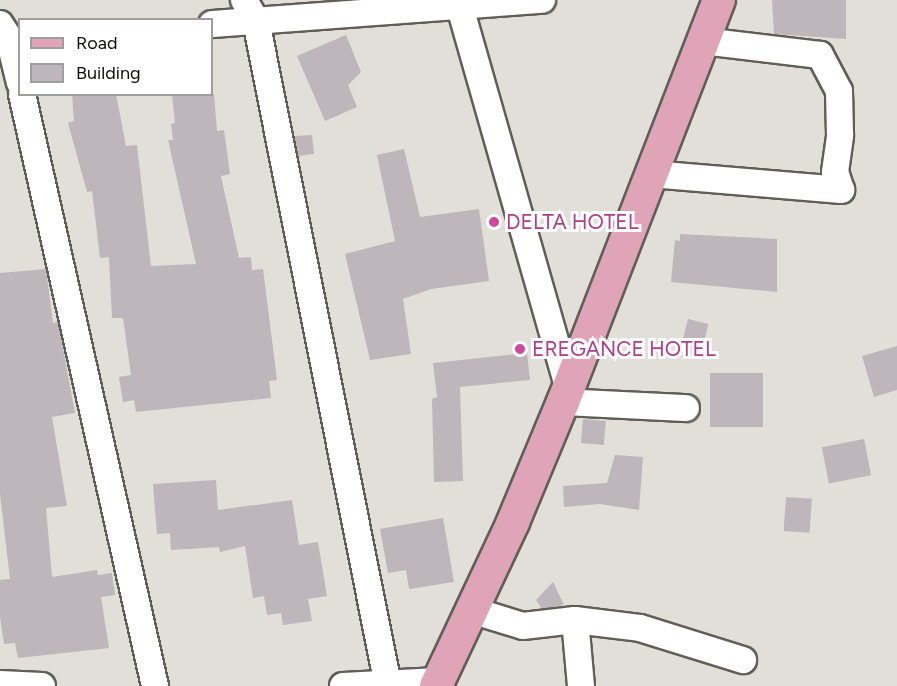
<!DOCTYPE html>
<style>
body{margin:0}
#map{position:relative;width:897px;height:686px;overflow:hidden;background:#e1dfd8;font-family:Figtree,sans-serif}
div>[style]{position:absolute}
.building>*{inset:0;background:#beb6ba;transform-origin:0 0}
.roads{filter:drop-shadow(2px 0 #5f5e57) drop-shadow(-2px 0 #5f5e57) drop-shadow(0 2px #5f5e57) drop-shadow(0 -2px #5f5e57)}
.minor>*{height:26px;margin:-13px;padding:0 13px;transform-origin:13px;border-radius:13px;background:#fff}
.major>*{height:32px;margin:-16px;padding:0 16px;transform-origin:16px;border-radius:16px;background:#dfa4b8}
.dots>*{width:16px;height:16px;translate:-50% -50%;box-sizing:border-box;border:3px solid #fff;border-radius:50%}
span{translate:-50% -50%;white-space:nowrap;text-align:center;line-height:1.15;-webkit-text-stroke:6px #fff;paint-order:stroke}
.hotel-label{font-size:21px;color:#b23c85}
.left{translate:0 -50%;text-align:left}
.legend{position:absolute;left:18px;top:18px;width:195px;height:78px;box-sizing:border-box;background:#fff;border:2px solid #9f9e9d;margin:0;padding:8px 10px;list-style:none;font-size:18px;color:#0e0d0b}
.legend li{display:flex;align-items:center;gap:12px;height:30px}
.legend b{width:30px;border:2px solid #9f9e9d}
</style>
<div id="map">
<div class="building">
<i style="clip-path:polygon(772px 0,846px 0,846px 39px,774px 34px)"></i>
<i style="clip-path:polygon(346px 35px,361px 72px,348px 85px,357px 107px,325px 121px,297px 56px)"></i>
<i style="clip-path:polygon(72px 94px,116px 94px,126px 146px,137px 145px,151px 266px,196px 264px,168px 140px,173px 140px,171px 124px,175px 123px,172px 94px,214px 94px,217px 131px,224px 130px,230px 174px,221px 176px,239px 258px,251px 257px,252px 270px,263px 269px,277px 380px,269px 381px,271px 398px,136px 412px,134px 400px,123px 402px,119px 377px,131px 375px,123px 318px,112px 318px,109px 257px,100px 258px,92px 191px,87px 192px,68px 123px,74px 121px)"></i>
<i style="clip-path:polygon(312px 135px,314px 154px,298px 156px,294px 136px)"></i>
<i style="clip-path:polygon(404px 149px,420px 217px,479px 209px,489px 281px,431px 289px,403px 299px,411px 354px,370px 360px,345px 254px,395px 241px,377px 155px)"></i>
<i style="clip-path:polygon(680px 234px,777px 239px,777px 292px,671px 282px,675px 240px,680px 241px)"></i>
<i style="clip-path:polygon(46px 269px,53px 323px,58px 322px,75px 413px,52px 417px,67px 506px,46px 508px,52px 577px,97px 570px,98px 575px,112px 573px,115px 595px,101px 597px,109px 648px,18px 658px,15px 643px,4px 644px,0 617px,0 580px,10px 579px,0 494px,0 273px)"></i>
<i style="left:688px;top:319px;width:21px;height:34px;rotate:14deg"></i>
<i style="clip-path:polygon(897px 346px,897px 390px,874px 397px,862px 356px)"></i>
<i style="clip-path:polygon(527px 353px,530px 380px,460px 387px,463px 481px,434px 482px,432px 399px,437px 397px,433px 363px)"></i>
<i style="left:710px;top:373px;width:53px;height:54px"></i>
<i style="left:583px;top:419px;width:23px;height:24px;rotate:5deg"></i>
<i style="left:864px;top:439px;width:37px;height:43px;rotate:79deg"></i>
<i style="clip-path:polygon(615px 455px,643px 457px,639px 510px,600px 504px,564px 507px,563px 486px,607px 483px)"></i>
<i style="clip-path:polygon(216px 480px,218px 510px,292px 500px,299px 545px,318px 542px,327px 596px,308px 599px,312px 621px,283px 625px,281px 613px,267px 615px,264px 596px,253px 598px,245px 546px,220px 552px,219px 547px,171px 550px,170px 533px,157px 534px,153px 484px)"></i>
<i style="left:786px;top:497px;width:26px;height:34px;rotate:4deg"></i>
<i style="clip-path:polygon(443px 518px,454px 582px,409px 589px,406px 570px,388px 573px,380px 529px)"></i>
<i style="clip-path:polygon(553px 582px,564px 605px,542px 609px,536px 600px)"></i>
</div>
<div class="roads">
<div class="minor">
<i style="left:244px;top:0;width:24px;rotate:60deg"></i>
<i style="left:256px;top:21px;width:677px;rotate:78.76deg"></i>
<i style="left:458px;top:0;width:405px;rotate:74.1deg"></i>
<i style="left:0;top:24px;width:17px;rotate:57deg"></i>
<i style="left:9px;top:38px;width:46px;rotate:76.3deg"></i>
<i style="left:212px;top:24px;width:331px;rotate:-4.2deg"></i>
<i style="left:22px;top:94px;width:607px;rotate:77.34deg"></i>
<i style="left:651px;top:174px;width:191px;rotate:4.8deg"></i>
<i style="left:841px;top:190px;width:19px;rotate:-108deg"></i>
<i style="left:835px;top:172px;width:37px;rotate:-82deg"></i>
<i style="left:840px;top:135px;width:44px;rotate:-91.3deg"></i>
<i style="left:839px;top:91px;width:41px;rotate:-117.8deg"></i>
<i style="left:820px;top:55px;width:118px;rotate:-173.2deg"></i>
<i style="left:563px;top:402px;width:123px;rotate:2.8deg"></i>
<i style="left:471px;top:610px;width:54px;rotate:17.1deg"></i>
<i style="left:523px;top:626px;width:52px;rotate:-6.6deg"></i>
<i style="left:575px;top:620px;width:66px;rotate:84.8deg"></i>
<i style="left:575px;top:620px;width:65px;rotate:7deg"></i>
<i style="left:640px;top:628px;width:108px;rotate:17.3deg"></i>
<i style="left:0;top:684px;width:42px;rotate:2.7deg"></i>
<i style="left:343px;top:686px;width:95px;rotate:-3deg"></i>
</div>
<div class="major">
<i style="left:436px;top:686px;width:181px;rotate:-64.8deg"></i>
<i style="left:513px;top:522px;width:130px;rotate:-67.4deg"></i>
<i style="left:563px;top:402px;width:431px;rotate:-68.8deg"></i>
</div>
</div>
<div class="dots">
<i style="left:494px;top:222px;background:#d1479c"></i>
<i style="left:520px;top:349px;background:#d1479c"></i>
</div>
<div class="hotel-label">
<span class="left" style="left:506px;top:222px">DELTA HOTEL</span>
<span class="left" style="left:532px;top:349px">EREGANCE HOTEL</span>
</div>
<ul class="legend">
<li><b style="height:8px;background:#dfa4b8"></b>Road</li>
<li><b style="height:16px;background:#beb6ba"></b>Building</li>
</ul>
</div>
